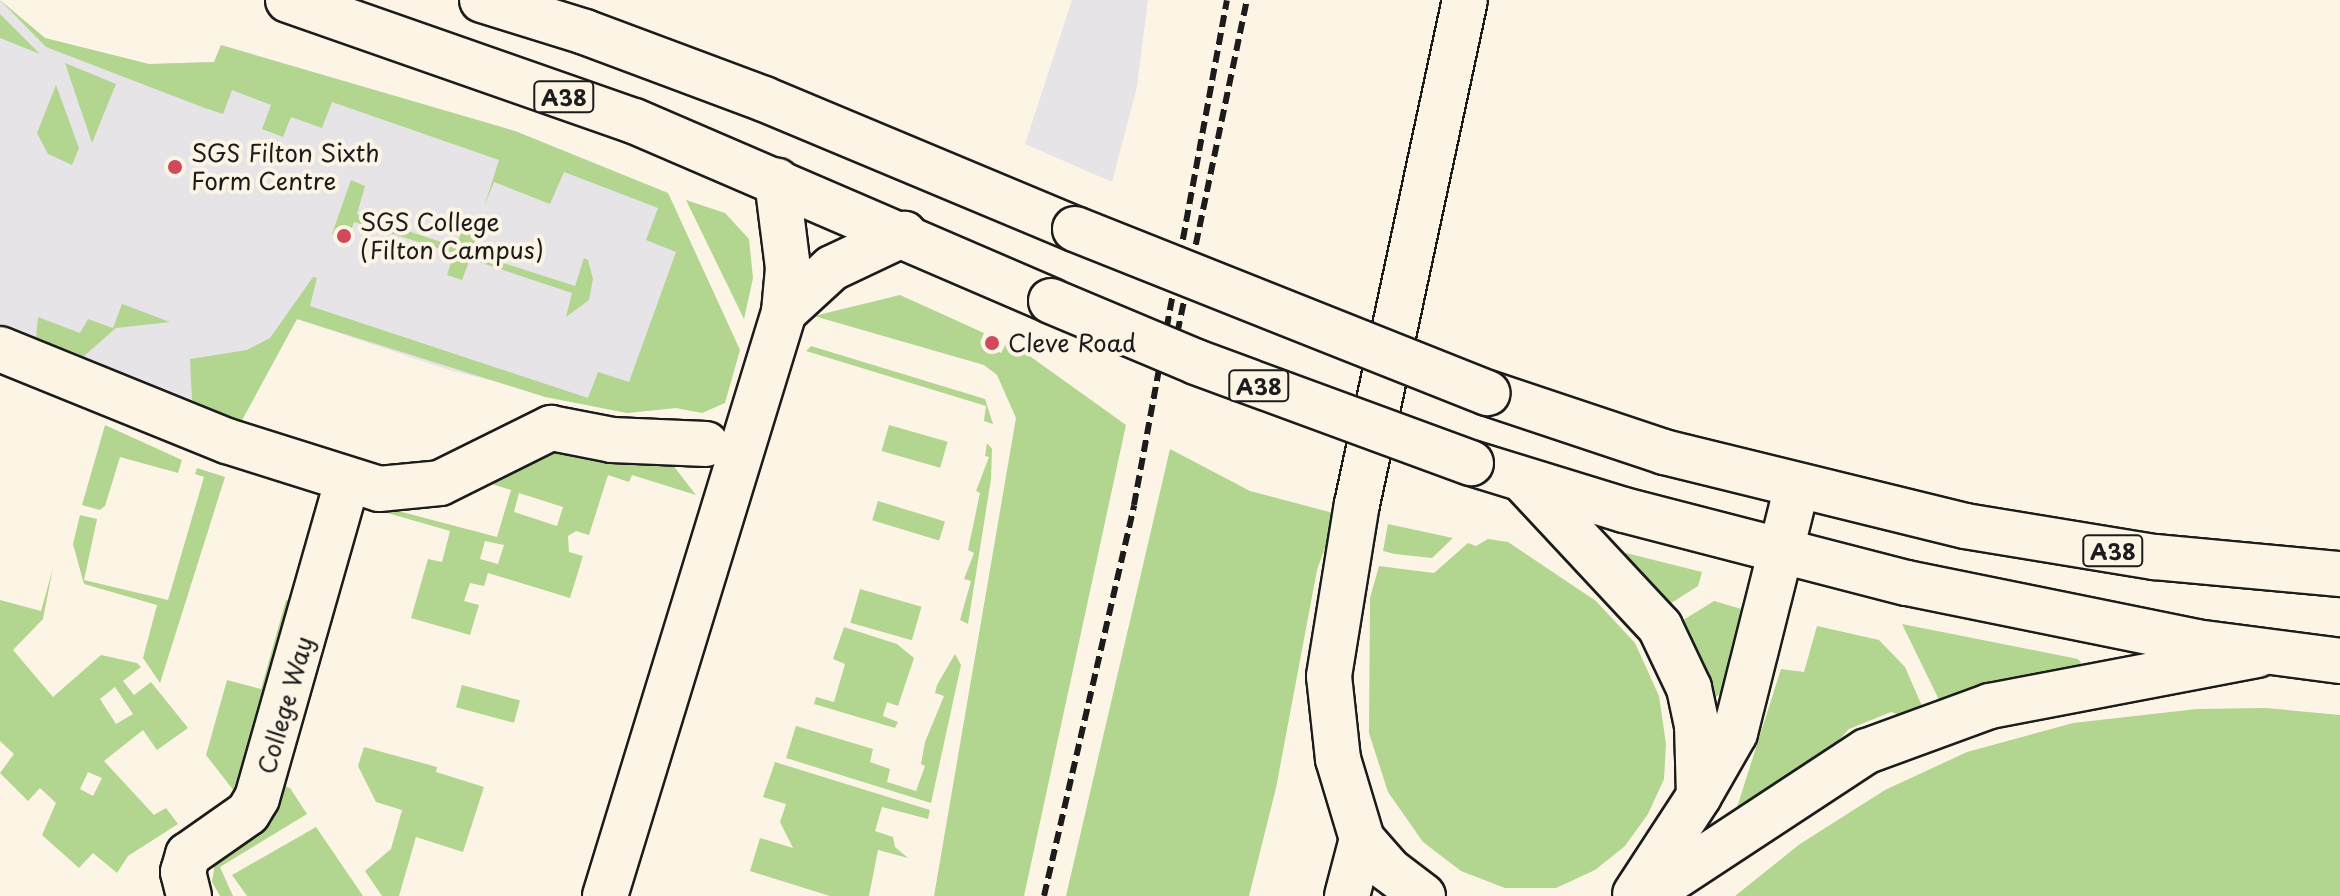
<!DOCTYPE html>
<style>
body{margin:0}
#map{position:relative;width:2340px;height:896px;overflow:hidden;background:#fcf5e5;font-family:"Playpen Sans",sans-serif}
div>[style]{position:absolute}
.built>*{inset:0;background:#e7e4e7}
.green>*{inset:0;background:#b2d590;transform-origin:0 0}
.roads{filter:drop-shadow(2px 0 #1c1c1c) drop-shadow(-2px 0 #1c1c1c) drop-shadow(0 2px #1c1c1c) drop-shadow(0 -2px #1c1c1c)}
.minor>*{height:44px;margin:-22px;padding:0 22px;transform-origin:22px;border-radius:22px;background:#fcf5e5}
.major>*{height:44px;margin:-22px;padding:0 22px;transform-origin:22px;border-radius:22px;background:#fcf5e5}
.rail>*{height:6px;margin-top:-3px;transform-origin:0;background:repeating-linear-gradient(90deg,#1c1c1c 0 12px,transparent 0 18px)}
.bridges{filter:drop-shadow(2px 0 #1c1c1c) drop-shadow(-2px 0 #1c1c1c) drop-shadow(0 2px #1c1c1c) drop-shadow(0 -2px #1c1c1c)}
.major-bridge>*{height:44px;margin:-22px;padding:0 22px;transform-origin:22px;border-radius:22px;background:#fcf5e5}
.dots>*{width:22px;height:22px;translate:-50% -50%;box-sizing:border-box;border:4px solid #fcf5e5;border-radius:50%}
span{translate:-50% -50%;white-space:nowrap;text-align:center;line-height:1.15;-webkit-text-stroke:8px #fcf5e5;paint-order:stroke}
.shield-label span{padding:2px 6px;background:#fcf5e5;border:2px solid;border-radius:6px;-webkit-text-stroke-width:0}
.shield-label{font-size:22px;color:#1c1c1c;font-weight:700}
.poi-label{font-size:24px;color:#1c1c1c}
.left{translate:0 -50%;text-align:left}
.street-label{font-size:24px;color:#1c1c1c}
</style>
<div id="map">
<div class="built">
<i style="clip-path:polygon(0 0,45px 38px,149px 64px,214px 62px,221px 45px,515px 131px,668px 193px,740px 350px,676px 408px,627px 413px,452px 371px,297px 319px,241px 422px,0 324px)"></i>
<i style="clip-path:polygon(1072px 0,1148px 0,1137px 87px,1112px 182px,1025px 144px)"></i>
</div>
<div class="green">
<i style="clip-path:polygon(0 0,45px 38px,149px 64px,214px 62px,221px 45px,515px 131px,668px 193px,740px 350px,725px 403px,702px 413px,676px 408px,627px 413px,545px 397px,297px 319px,241px 422px,192px 400px,190px 359px,247px 350px,270px 338px,313px 277px,317px 278px,310px 306px,588px 398px,598px 372px,629px 382px,676px 252px,646px 240px,658px 208px,564px 172px,550px 204px,494px 182px,484px 207px,499px 160px,332px 102px,322px 128px,291px 117px,283px 137px,262px 129px,271px 105px,232px 90px,223px 114px,202px 107px,46px 47px)"></i>
<i style="clip-path:polygon(0 14px,40px 54px,0 38px)"></i>
<i style="clip-path:polygon(65px 63px,116px 84px,92px 143px)"></i>
<i style="clip-path:polygon(56px 85px,79px 148px,72px 165px,48px 154px,37px 133px)"></i>
<i style="clip-path:polygon(351px 180px,365px 186px,357px 214px,456px 247px,463px 227px,477px 232px,472px 253px,575px 286px,584px 258px,588px 260px,593px 279px,589px 300px,566px 317px,572px 293px,470px 259px,462px 280px,447px 275px,454px 253px,354px 222px,348px 239px,332px 234px)"></i>
<i style="clip-path:polygon(686px 200px,725px 213px,749px 239px,753px 278px,744px 319px)"></i>
<i style="clip-path:polygon(900px 295px,984px 333px,980px 343px,1001px 353px,1006px 344px,1031px 357px,1126px 425px,1024px 896px,934px 896px,1016px 418px,997px 375px,984px 365px,814px 316px)"></i>
<i style="clip-path:polygon(122px 304px,170px 322px,116px 328px,84px 356px,36px 338px,38px 317px,80px 333px,88px 319px,113px 328px)"></i>
<i style="clip-path:polygon(811px 346px,985px 399px,993px 424px,984px 421px,986px 406px,806px 351px)"></i>
<i style="clip-path:polygon(105px 425px,182px 460px,178px 473px,120px 457px,105px 506px,100px 510px,82px 505px)"></i>
<i style="left:889px;top:425px;width:61px;height:27px;rotate:16deg"></i>
<i style="clip-path:polygon(987px 443px,992px 449px,991px 479px,968px 624px,960px 620px,971px 581px,964px 579px,974px 553px,968px 550px,980px 493px,976px 491px,989px 457px,985px 456px)"></i>
<i style="clip-path:polygon(evenodd,536px 447px,669px 460px,696px 495px,632px 475px,629px 482px,608px 475px,589px 535px,576px 531px,568px 536px,569px 552px,583px 556px,570px 598px,488px 573px,484px 586px,470px 583px,464px 601px,479px 605px,470px 635px,411px 618px,428px 559px,442px 562px,450px 531px,384px 512px,402px 512px,497px 537px,511px 490px,482px 481px,536px 447px,519px 493px,563px 507px,557px 526px,514px 512px,519px 493px,536px 447px,485px 541px,504px 545px,498px 564px,480px 559px,485px 541px)"></i>
<i style="clip-path:polygon(1170px 449px,1250px 491px,1337px 514px,1317px 570px,1276px 788px,1249px 896px,1066px 896px)"></i>
<i style="clip-path:polygon(197px 468px,225px 477px,160px 683px,143px 658px,157px 605px,84px 584px,73px 544px,80px 515px,97px 519px,84px 580px,168px 600px,204px 477px,195px 474px)"></i>
<i style="left:878px;top:501px;width:70px;height:20px;rotate:17deg"></i>
<i style="clip-path:polygon(1388px 524px,1453px 538px,1432px 558px,1395px 554px,1383px 551px)"></i>
<i style="clip-path:polygon(1488px 539px,1508px 542px,1596px 601px,1635px 643px,1659px 696px,1666px 744px,1664px 779px,1648px 814px,1625px 846px,1595px 870px,1556px 888px,1505px 888px,1461px 871px,1423px 842px,1388px 792px,1369px 733px,1370px 598px,1379px 566px,1434px 573px,1468px 543px,1476px 546px)"></i>
<i style="clip-path:polygon(1626px 553px,1702px 572px,1698px 586px,1662px 609px,1621px 555px)"></i>
<i style="clip-path:polygon(evenodd,53px 568px,43px 619px,13px 650px,53px 697px,101px 655px,137px 663px,141px 667px,123px 681px,134px 695px,151px 682px,188px 728px,157px 750px,143px 730px,104px 761px,154px 815px,166px 808px,178px 824px,128px 856px,117px 873px,93px 853px,79px 868px,42px 835px,56px 803px,40px 788px,28px 801px,0 773px,14px 754px,0 741px,0 600px,41px 611px,53px 568px,115px 687px,133px 714px,116px 724px,100px 699px,115px 687px,53px 568px,88px 772px,102px 778px,93px 796px,80px 789px,88px 772px)"></i>
<i style="left:860px;top:589px;width:64px;height:35px;rotate:16deg"></i>
<i style="clip-path:polygon(286px 600px,297px 603px,253px 761px,234px 791px,206px 755px,227px 680px,261px 689px)"></i>
<i style="clip-path:polygon(1714px 601px,1745px 610px,1721px 693px,1713px 699px,1680px 622px)"></i>
<i style="clip-path:polygon(1902px 624px,2078px 659px,2082px 664px,1943px 708px)"></i>
<i style="clip-path:polygon(1817px 626px,1879px 640px,1905px 667px,1925px 713px,1912px 719px,1891px 712px,1849px 729px,1838px 741px,1837px 761px,1733px 820px,1781px 669px,1804px 672px)"></i>
<i style="clip-path:polygon(844px 627px,897px 644px,914px 658px,898px 706px,887px 702px,883px 716px,898px 722px,895px 728px,814px 704px,816px 697px,834px 702px,845px 664px,833px 659px)"></i>
<i style="clip-path:polygon(955px 654px,961px 665px,931px 803px,786px 758px,796px 726px,873px 749px,870px 762px,890px 769px,887px 782px,916px 791px,925px 766px,921px 764px,925px 742px,944px 696px,935px 693px,937px 685px)"></i>
<i style="left:462px;top:685px;width:60px;height:23px;rotate:15deg"></i>
<i style="clip-path:polygon(2266px 708px,2340px 715px,2340px 896px,1735px 896px,1800px 844px,1885px 790px,1967px 752px,2073px 723px,2197px 709px)"></i>
<i style="clip-path:polygon(364px 747px,437px 767px,436px 772px,484px 787px,463px 852px,416px 837px,399px 896px,382px 896px,365px 871px,391px 849px,402px 810px,376px 802px,358px 766px)"></i>
<i style="clip-path:polygon(775px 762px,930px 810px,928px 819px,882px 807px,875px 831px,893px 837px,895px 847px,908px 858px,878px 850px,869px 896px,830px 896px,750px 871px,760px 838px,793px 848px,780px 822px,786px 804px,763px 797px)"></i>
<i style="clip-path:polygon(282px 785px,290px 788px,307px 814px,220px 867px,233px 896px,220px 896px,212px 882px,215px 863px)"></i>
<i style="clip-path:polygon(316px 827px,363px 896px,247px 896px,232px 875px)"></i>
</div>
<div class="roads">
<div class="minor">
<i style="left:784px;top:312px;width:65px;rotate:-42.5deg"></i>
<i style="left:832px;top:268px;width:80px;rotate:-25.3deg"></i>
<i style="left:0;top:349px;width:245px;rotate:22.1deg"></i>
<i style="left:227px;top:441px;width:159px;rotate:17.5deg"></i>
<i style="left:379px;top:489px;width:61px;rotate:-5.6deg"></i>
<i style="left:440px;top:483px;width:124px;rotate:-26.4deg"></i>
<i style="left:551px;top:428px;width:62px;rotate:11.1deg"></i>
<i style="left:612px;top:440px;width:94px;rotate:2.4deg"></i>
<i style="left:1523px;top:480px;width:201px;rotate:47deg"></i>
<i style="left:1660px;top:627px;width:68px;rotate:64.6deg"></i>
<i style="left:1689px;top:688px;width:38px;rotate:78deg"></i>
<i style="left:1697px;top:725px;width:71px;rotate:88.4deg"></i>
<i style="left:1699px;top:796px;width:117px;rotate:123.1deg"></i>
<i style="left:1700px;top:794px;width:70px;rotate:-60.2deg"></i>
<i style="left:1735px;top:733px;width:255px;rotate:-75.9deg"></i>
<i style="left:189px;top:896px;width:25px;rotate:-104deg"></i>
<i style="left:183px;top:872px;width:18px;rotate:-74deg"></i>
<i style="left:188px;top:855px;width:73px;rotate:-35deg"></i>
<i style="left:248px;top:813px;width:17px;rotate:-59deg"></i>
<i style="left:257px;top:798px;width:328px;rotate:-74.1deg"></i>
<i style="left:605px;top:896px;width:611px;rotate:-72.96deg"></i>
<i style="left:784px;top:312px;width:44px;rotate:-84.8deg"></i>
<i style="left:788px;top:268px;width:88px;rotate:-97.2deg"></i>
<i style="left:1347px;top:896px;width:59px;rotate:-75.3deg"></i>
<i style="left:1423px;top:896px;width:43px;rotate:-142.6deg"></i>
<i style="left:1389px;top:870px;width:41px;rotate:-131.1deg"></i>
<i style="left:1362px;top:839px;width:84px;rotate:-106.7deg"></i>
<i style="left:1338px;top:759px;width:83px;rotate:-96.2deg"></i>
<i style="left:1329px;top:676px;width:174px;rotate:-80.8deg"></i>
<i style="left:1357px;top:504px;width:515px;rotate:-77.91deg"></i>
<i style="left:1646px;top:896px;width:264px;rotate:-33.3deg"></i>
<i style="left:1867px;top:751px;width:131px;rotate:-20.1deg"></i>
<i style="left:1990px;top:706px;width:272px;rotate:-10.8deg"></i>
</div>
<div class="major">
<i style="left:288px;top:0;width:367px;rotate:19.3deg"></i>
<i style="left:634px;top:121px;width:454px;rotate:23.3deg"></i>
<i style="left:482px;top:0;width:108px;rotate:17.3deg"></i>
<i style="left:585px;top:32px;width:191px;rotate:20.5deg"></i>
<i style="left:764px;top:99px;width:337px;rotate:22.7deg"></i>
<i style="left:1488px;top:393px;width:186px;rotate:18.5deg"></i>
<i style="left:1664px;top:452px;width:310px;rotate:13.8deg"></i>
<i style="left:1965px;top:526px;width:193px;rotate:9.3deg"></i>
<i style="left:2155px;top:557px;width:186px;rotate:5.3deg"></i>
<i style="left:1471px;top:463px;width:160px;rotate:17.1deg"></i>
<i style="left:1624px;top:510px;width:292px;rotate:14.5deg"></i>
<i style="left:1907px;top:583px;width:295px;rotate:11.5deg"></i>
<i style="left:2196px;top:642px;width:145px;rotate:7.5deg"></i>
</div>
</div>
<div class="rail">
<i style="left:1170px;top:368px;width:376px;rotate:-78.2deg"></i>
<i style="left:1044px;top:896px;width:401px;rotate:-77deg"></i>
<i style="left:1134px;top:505px;width:513px;rotate:-79.57deg"></i>
</div>
<div class="bridges">
<div class="major-bridge">
<i style="left:1075px;top:229px;width:444px;rotate:21.7deg"></i>
<i style="left:1051px;top:301px;width:157px;rotate:22.8deg"></i>
<i style="left:1196px;top:362px;width:293px;rotate:20.2deg"></i>
</div>
</div>
<div class="dots">
<i style="left:175px;top:167px;background:#d1495b"></i>
<i style="left:344px;top:236px;background:#d1495b"></i>
<i style="left:992px;top:343px;background:#d1495b"></i>
</div>
<div class="shield-label">
<span style="left:564px;top:97px">A38</span>
<span style="left:1259px;top:386px">A38</span>
<span style="left:2113px;top:551px">A38</span>
</div>
<div class="poi-label">
<span class="left" style="left:191px;top:167px">SGS Filton Sixth<br>Form Centre</span>
<span class="left" style="left:360px;top:236px">SGS College<br>(Filton Campus)</span>
<span class="left" style="left:1008px;top:343px">Cleve Road</span>
</div>
<div class="street-label">
<span style="left:285px;top:705px;rotate:-74deg">College Way</span>
</div>
</div>
